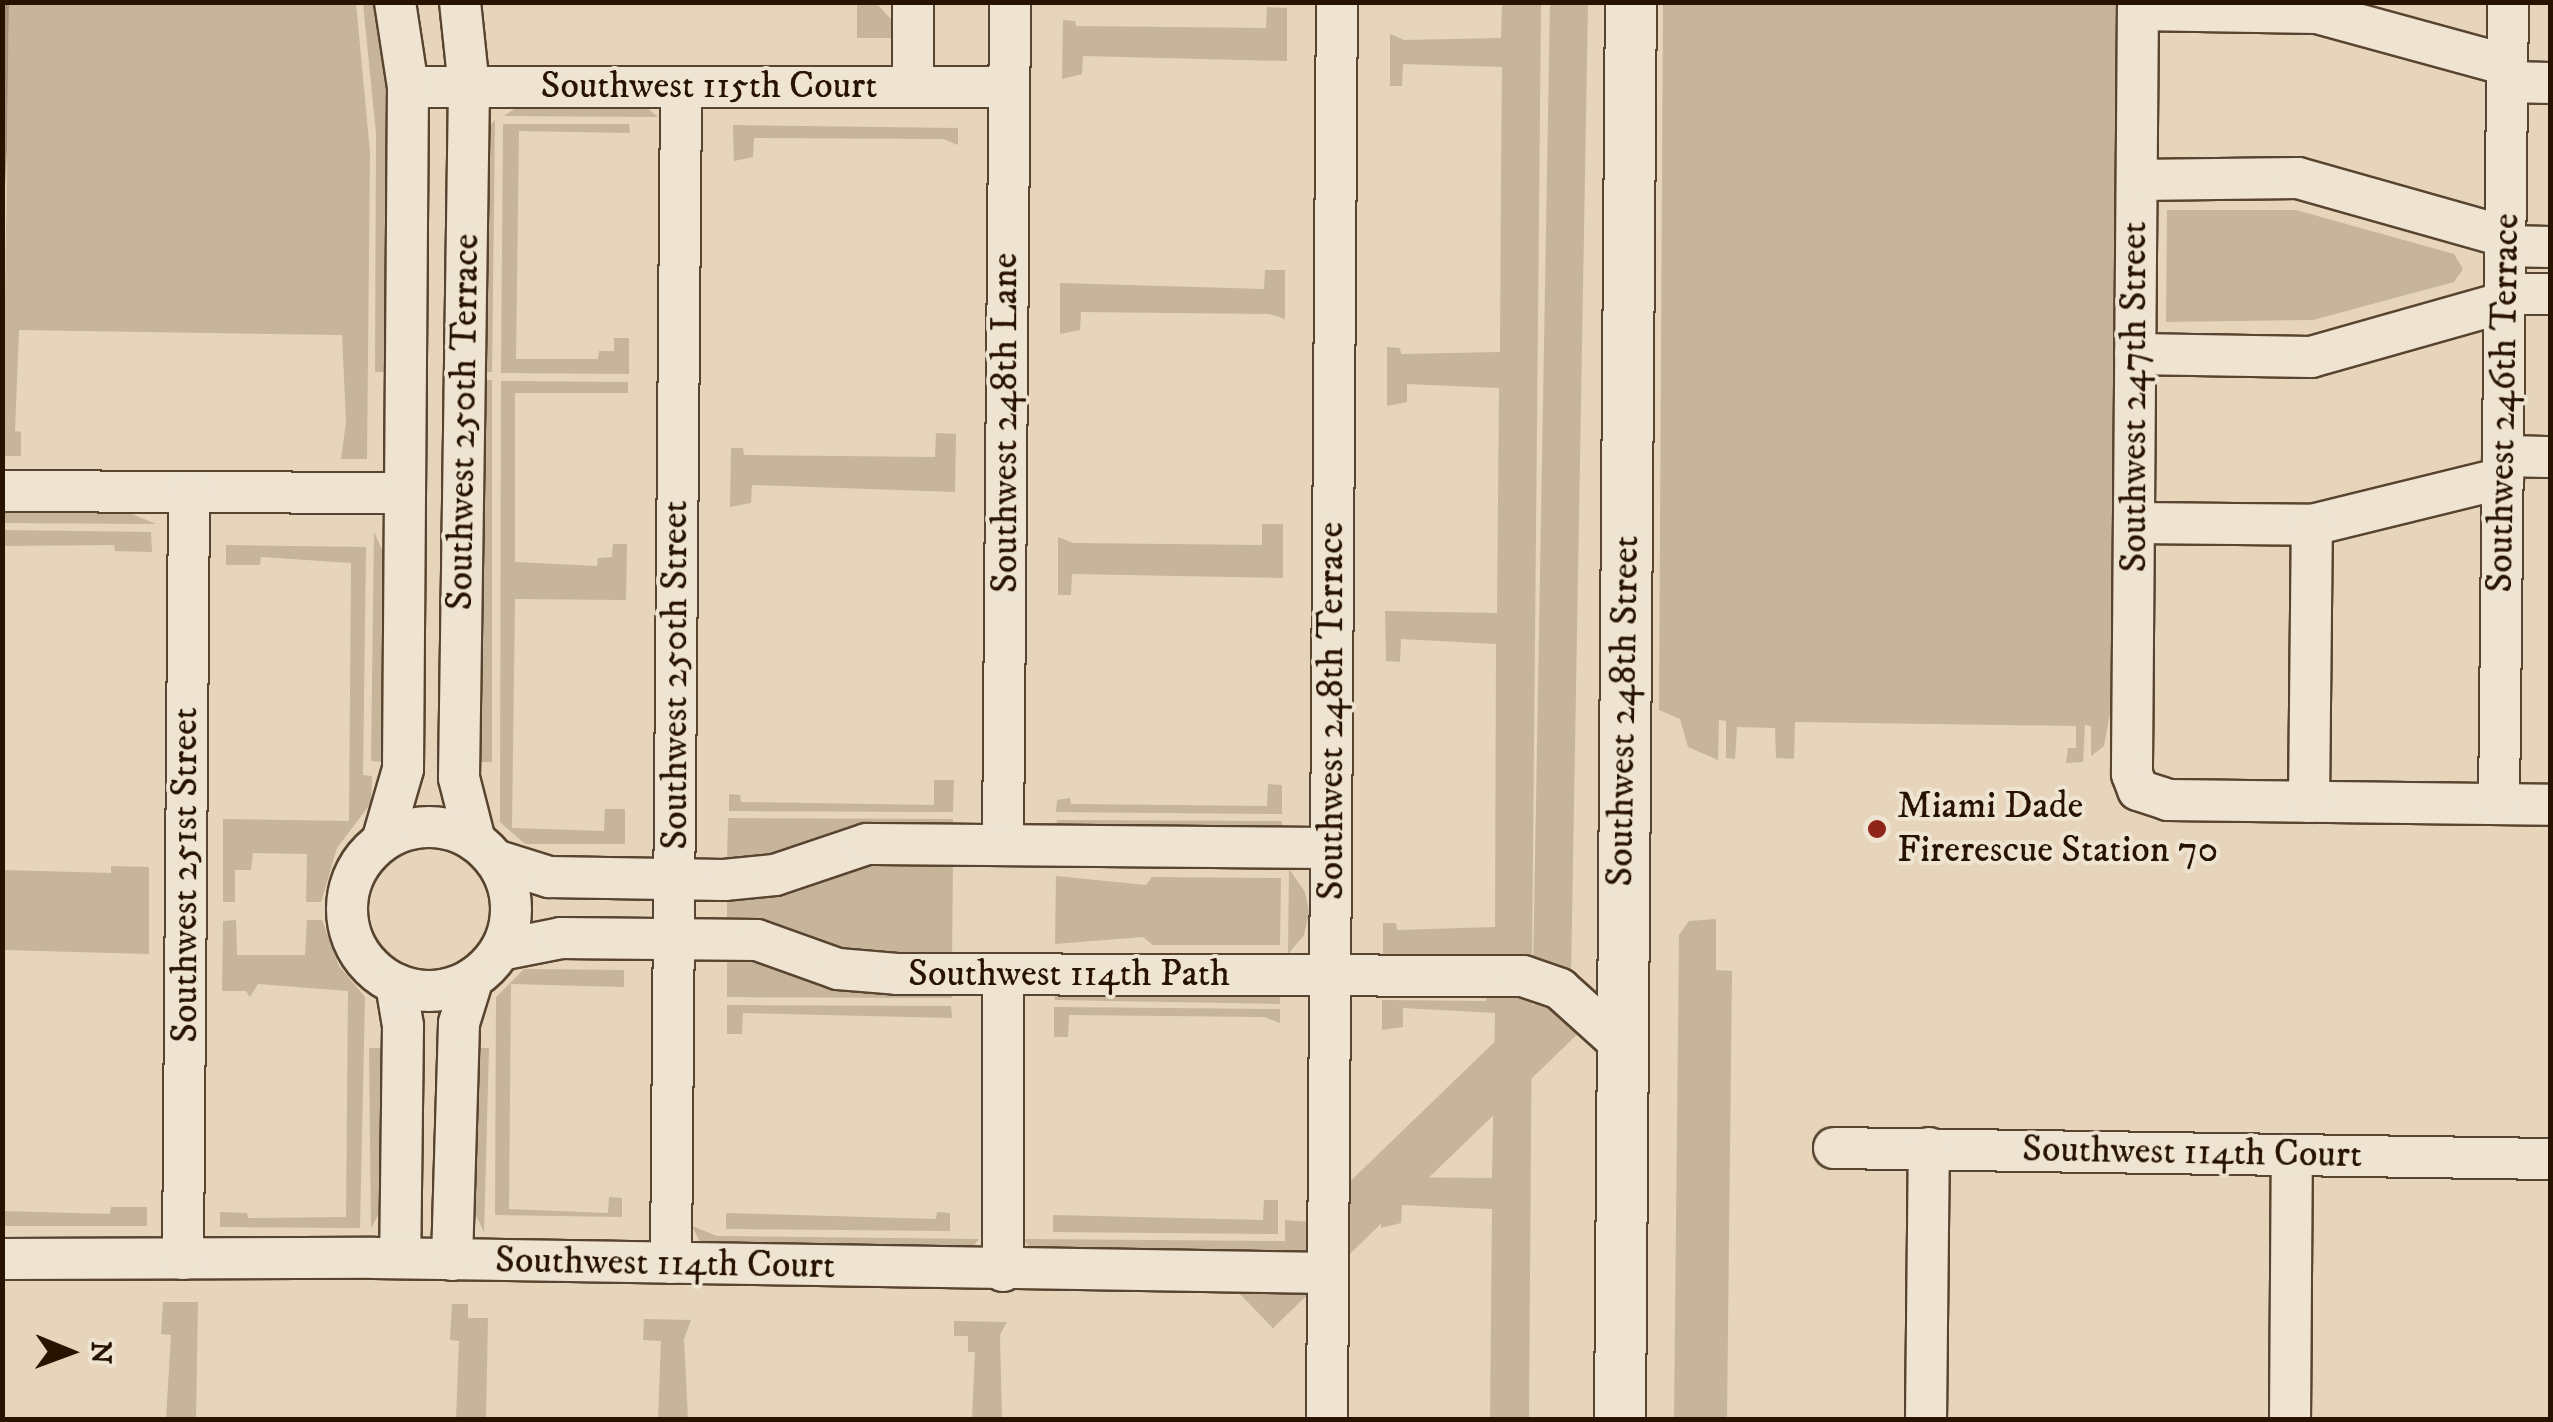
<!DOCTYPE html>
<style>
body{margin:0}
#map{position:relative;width:2553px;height:1422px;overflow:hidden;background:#e6d5ba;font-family:"IM FELL DW Pica",serif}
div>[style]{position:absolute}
.green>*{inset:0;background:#c6b49b;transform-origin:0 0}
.water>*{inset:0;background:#a5937b}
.roads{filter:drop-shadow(2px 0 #58442f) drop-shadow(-2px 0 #58442f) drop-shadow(0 2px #58442f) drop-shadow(0 -2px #58442f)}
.minor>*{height:40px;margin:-20px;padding:0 20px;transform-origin:20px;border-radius:20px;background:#efe4d2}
.minor>.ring{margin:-20px;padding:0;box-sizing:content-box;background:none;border:40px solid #efe4d2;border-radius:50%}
.tertiary>*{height:50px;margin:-25px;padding:0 25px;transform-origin:25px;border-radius:25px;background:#efe4d2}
.dots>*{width:28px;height:28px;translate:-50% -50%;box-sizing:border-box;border:5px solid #efe4d2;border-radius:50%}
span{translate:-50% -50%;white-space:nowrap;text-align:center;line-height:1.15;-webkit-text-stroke:8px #efe4d2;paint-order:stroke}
.street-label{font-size:38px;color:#281301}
.poi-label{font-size:38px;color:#281301}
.left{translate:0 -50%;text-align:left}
.frame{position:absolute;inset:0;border:5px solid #281301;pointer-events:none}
.north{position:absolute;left:20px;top:1302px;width:100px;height:100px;-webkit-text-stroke:8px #efe4d2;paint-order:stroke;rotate:91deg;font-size:28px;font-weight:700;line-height:40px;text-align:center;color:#281301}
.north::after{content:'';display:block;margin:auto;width:35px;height:45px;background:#281301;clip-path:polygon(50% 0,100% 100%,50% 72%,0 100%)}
</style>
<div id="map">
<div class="green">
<i style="left:1588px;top:2px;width:977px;height:38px;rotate:91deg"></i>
<i style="clip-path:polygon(9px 3px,356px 3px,370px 152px,367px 459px,341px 459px,346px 422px,342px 335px,19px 330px,15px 431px,21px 432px,21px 456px,3px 456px)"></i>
<i style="clip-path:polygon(363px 3px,380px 3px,388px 58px,391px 372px,375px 372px,376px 134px)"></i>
<i style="clip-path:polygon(857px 3px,876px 3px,893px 21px,895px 38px,857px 38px)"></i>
<i style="clip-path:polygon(1502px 3px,1541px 3px,1532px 957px,1383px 956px,1383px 923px,1396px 923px,1397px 930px,1495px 927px,1496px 644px,1401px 639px,1400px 662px,1386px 661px,1385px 611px,1497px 613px,1499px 388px,1407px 384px,1407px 402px,1387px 406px,1387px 347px,1400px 348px,1401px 354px,1500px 352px,1501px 175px,1502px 67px,1403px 64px,1402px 86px,1390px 86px,1390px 34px,1404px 40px,1501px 38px)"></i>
<i style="clip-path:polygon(1663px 3px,2129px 3px,2115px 687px,2104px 746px,2091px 756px,2091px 726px,2085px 725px,2083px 762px,2066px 763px,2068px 748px,2076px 748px,2076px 726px,1795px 722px,1794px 759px,1776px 758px,1775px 728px,1737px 727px,1735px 759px,1726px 758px,1726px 721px,1719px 720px,1718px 760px,1688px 747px,1680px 719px,1659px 710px)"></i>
<i style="clip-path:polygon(1267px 7px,1287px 8px,1287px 61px,1083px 56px,1082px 74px,1062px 79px,1063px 20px,1075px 21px,1076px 26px,1266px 28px)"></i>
<i style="clip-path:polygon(522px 104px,646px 107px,658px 117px,504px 116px)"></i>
<i style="clip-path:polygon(495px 120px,492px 372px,478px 372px,486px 130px)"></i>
<i style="clip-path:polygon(503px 124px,629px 124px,630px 133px,519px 131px,516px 359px,598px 359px,599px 351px,614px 351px,614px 338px,629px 338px,629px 374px,501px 373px)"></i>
<i style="clip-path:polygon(733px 125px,958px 128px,958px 145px,943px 139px,754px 138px,753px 157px,734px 161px)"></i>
<i style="clip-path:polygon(2167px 210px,2296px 210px,2454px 254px,2463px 269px,2454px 282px,2313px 320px,2166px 322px)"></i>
<i style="clip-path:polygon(1265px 270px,1285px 270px,1285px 319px,1269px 314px,1081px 312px,1080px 330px,1060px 334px,1060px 283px,1264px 289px)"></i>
<i style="left:478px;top:380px;width:14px;height:382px"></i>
<i style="clip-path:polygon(501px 381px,628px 382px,628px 393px,515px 393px,515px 562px,597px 566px,598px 558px,612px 557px,613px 544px,627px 544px,626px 600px,515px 599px,512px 828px,604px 831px,605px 809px,625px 809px,625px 844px,525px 844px,500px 822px)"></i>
<i style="clip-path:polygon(936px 433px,956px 434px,955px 492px,752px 485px,751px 503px,730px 507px,731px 448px,743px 448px,744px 455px,935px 457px)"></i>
<i style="clip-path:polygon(3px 510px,127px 512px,156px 524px,3px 523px)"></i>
<i style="clip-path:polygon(1262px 524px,1283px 524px,1283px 578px,1072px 574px,1071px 595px,1058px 595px,1058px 537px,1073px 543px,1262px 545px)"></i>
<i style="clip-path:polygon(3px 530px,151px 532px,152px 552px,115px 551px,114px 545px,5px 546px)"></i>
<i style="clip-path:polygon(374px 532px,389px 565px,388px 762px,371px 761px)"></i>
<i style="clip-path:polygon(226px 545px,366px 547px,363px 775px,372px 776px,371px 803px,337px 848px,321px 902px,306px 902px,307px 854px,253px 853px,251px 870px,235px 870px,235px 902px,223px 902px,223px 819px,349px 821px,351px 563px,261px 557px,260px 565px,226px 565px)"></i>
<i style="clip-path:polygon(934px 780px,954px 780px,953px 812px,729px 811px,729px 794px,740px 795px,741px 802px,934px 805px)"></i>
<i style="clip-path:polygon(1268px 784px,1282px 785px,1282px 814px,1056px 812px,1057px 800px,1070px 798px,1071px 804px,1267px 806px)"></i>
<i style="clip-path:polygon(728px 818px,953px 819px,953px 830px,727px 863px)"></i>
<i style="clip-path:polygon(1057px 820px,1282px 821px,1281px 832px,1056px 829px)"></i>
<i style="clip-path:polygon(953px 855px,952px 963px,880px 963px,727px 925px,727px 890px,827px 865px)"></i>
<i style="clip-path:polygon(111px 866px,149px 867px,149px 954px,3px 950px,3px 870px,111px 873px)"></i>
<i style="clip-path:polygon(1289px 869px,1305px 892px,1309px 912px,1304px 935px,1288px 954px)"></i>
<i style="clip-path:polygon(1056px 876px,1146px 885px,1152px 877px,1281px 878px,1280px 945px,1153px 945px,1143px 937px,1055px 944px)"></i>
<i style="clip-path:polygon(1716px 919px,1716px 970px,1732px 971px,1727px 1419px,1674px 1419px,1679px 935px,1689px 921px)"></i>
<i style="clip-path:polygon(236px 920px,237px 955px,305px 955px,307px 920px,322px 920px,339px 966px,365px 997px,360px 1228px,220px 1227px,220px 1212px,247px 1213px,248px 1218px,346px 1217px,348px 991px,258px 984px,250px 997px,246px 991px,222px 991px,223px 921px)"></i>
<i style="clip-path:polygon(727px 951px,951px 989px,952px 998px,727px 997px)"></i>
<i style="clip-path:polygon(524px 969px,624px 970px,624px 987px,511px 984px,509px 1209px,608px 1213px,609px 1197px,622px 1198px,622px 1217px,495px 1215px,496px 997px)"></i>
<i style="left:1055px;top:988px;width:225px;height:12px;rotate:1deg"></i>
<i style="clip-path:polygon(1487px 995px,1532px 995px,1529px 1419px,1490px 1419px,1492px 1209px,1402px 1205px,1401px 1223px,1381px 1228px,1381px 1177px,1492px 1178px,1495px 1013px,1403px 1008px,1403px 1027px,1382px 1030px,1382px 1000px,1486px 1001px)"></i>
<i style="left:1541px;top:997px;width:52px;height:423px;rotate:46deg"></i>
<i style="clip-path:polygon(727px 1005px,951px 1006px,952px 1018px,743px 1013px,742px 1034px,727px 1034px)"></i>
<i style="clip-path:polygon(1054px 1007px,1280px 1009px,1280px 1023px,1264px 1017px,1069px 1015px,1068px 1037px,1054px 1037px)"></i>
<i style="clip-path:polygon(369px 1048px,386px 1048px,382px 1208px,371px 1228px)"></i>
<i style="clip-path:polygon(473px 1048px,489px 1048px,484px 1232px,472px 1207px)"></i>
<i style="clip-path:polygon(1264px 1200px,1278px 1200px,1278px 1234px,1053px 1232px,1053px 1215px,1263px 1220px)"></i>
<i style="clip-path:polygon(111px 1207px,147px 1207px,147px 1226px,3px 1226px,3px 1211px,110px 1214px)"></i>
<i style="clip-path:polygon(937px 1212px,950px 1213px,950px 1231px,726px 1229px,726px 1213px,936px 1219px)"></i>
<i style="clip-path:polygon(1285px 1220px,1310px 1222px,1306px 1240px,1286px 1254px,1031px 1249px,1023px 1239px,1285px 1241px)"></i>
<i style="clip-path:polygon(692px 1226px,717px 1236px,979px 1239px,972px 1248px,701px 1244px)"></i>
<i style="clip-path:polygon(163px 1302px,198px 1302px,196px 1419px,166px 1419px,171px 1335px,161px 1334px)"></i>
<i style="clip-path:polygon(452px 1304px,468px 1304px,468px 1318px,488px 1318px,486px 1419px,456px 1419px,459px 1341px,450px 1340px)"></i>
<i style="clip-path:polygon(644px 1319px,691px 1320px,684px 1339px,688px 1419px,658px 1419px,661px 1341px,643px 1340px)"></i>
<i style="clip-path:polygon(954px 1321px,1007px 1322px,1000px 1335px,1002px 1419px,972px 1419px,975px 1352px,968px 1352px,968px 1336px,954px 1336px)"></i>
</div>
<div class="water">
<i style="clip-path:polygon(9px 2px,7px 150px,3px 223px,2px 3px)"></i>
</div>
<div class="roads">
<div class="minor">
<i style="left:460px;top:2px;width:85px;rotate:84deg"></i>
<i style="left:469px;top:87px;width:691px;rotate:90.83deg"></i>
<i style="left:459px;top:778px;width:65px;rotate:75.7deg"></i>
<i style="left:2138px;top:2px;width:772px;rotate:90.45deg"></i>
<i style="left:2132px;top:774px;width:17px;rotate:69deg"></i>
<i style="left:2138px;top:790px;width:32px;rotate:18deg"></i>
<i style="left:2168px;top:800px;width:382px;rotate:0.7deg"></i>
<i style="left:2138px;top:10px;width:179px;rotate:1deg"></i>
<i style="left:2317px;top:13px;width:197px;rotate:15.3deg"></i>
<i style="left:2507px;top:82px;width:43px;rotate:1.3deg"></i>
<i style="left:408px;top:87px;width:601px"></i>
<i style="left:913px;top:87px;width:85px;rotate:-90deg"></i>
<i style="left:2137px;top:180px;width:161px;rotate:-0.7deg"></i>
<i style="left:2298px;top:178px;width:216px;rotate:15.8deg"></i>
<i style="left:2505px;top:246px;width:45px;rotate:1.3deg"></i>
<i style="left:2505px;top:294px;width:45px"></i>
<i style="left:2135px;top:354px;width:176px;rotate:1deg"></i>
<i style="left:2311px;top:357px;width:202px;rotate:-15.8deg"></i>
<i style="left:2503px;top:456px;width:47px;rotate:1.2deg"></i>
<i style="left:2px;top:491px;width:403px;rotate:0.3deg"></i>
<i style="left:2134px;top:523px;width:178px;rotate:0.6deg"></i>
<i style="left:2312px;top:525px;width:197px;rotate:-13.8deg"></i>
<i style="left:2309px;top:802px;width:277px;rotate:-89.4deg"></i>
<i style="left:2499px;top:804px;width:802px;rotate:-89.36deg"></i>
<i class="ring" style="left:347px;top:827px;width:124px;height:124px"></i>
<i style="left:383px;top:838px;width:72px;rotate:-73.8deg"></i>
<i style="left:403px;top:769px;width:682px;rotate:-89.58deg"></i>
<i style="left:408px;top:87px;width:86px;rotate:-98.7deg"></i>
<i style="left:1003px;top:844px;width:842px;rotate:-89.52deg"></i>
<i style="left:495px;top:860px;width:57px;rotate:17.5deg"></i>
<i style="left:549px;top:877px;width:175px;rotate:1deg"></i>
<i style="left:724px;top:880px;width:51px;rotate:-5.6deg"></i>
<i style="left:775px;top:875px;width:97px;rotate:-18.6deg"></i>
<i style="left:867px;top:844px;width:464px;rotate:0.5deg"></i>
<i style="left:501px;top:950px;width:61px;rotate:-11.3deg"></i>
<i style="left:561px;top:938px;width:196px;rotate:0.6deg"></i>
<i style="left:757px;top:940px;width:86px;rotate:19.7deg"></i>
<i style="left:838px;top:969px;width:59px;rotate:4.8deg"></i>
<i style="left:897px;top:974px;width:626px;rotate:0.18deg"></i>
<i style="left:1523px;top:976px;width:39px;rotate:19deg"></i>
<i style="left:1560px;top:989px;width:82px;rotate:42deg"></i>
<i style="left:396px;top:984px;width:43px;rotate:80.5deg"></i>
<i style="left:403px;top:1026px;width:232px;rotate:90.7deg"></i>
<i style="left:1834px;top:1148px;width:716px;rotate:0.88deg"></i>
<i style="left:2px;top:1259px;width:372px;rotate:-0.2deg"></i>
<i style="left:374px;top:1258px;width:954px;rotate:0.9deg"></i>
<i style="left:183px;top:1259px;width:767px;rotate:-89.55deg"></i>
<i style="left:452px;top:1260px;width:237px;rotate:-88.3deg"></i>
<i style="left:459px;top:1023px;width:47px;rotate:-72.7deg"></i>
<i style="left:671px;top:1263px;width:1176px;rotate:-89.51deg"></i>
<i style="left:1003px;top:1271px;width:295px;rotate:-90deg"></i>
<i style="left:1327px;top:1420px;width:1418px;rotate:-89.6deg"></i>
<i style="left:1926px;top:1420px;width:272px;rotate:-89.4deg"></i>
<i style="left:2290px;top:1420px;width:264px;rotate:-89.6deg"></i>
</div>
<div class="tertiary">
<i style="left:1620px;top:1420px;width:1418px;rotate:-89.56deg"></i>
</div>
</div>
<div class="dots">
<i style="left:1877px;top:829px;background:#8f2418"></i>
</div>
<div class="street-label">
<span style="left:709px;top:87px">Southwest 115th Court</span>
<span style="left:2135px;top:397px;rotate:-90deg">Southwest 247th Street</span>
<span style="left:2504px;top:403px;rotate:-89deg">Southwest 246th Terrace</span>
<span style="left:464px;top:422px;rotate:-89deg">Southwest 250th Terrace</span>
<span style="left:1006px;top:423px;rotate:-90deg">Southwest 248th Lane</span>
<span style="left:676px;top:675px;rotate:-90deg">Southwest 250th Street</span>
<span style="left:1332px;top:711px;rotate:-90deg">Southwest 248th Terrace</span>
<span style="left:1624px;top:711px;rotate:-89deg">Southwest 248th Street</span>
<span style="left:186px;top:875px;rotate:-90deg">Southwest 251st Street</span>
<span style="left:1069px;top:975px">Southwest 114th Path</span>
<span style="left:2192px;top:1153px;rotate:1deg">Southwest 114th Court</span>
<span style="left:665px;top:1264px;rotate:1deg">Southwest 114th Court</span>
</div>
<div class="poi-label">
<span class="left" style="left:1897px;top:829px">Miami Dade<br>Firerescue Station 70</span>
</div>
<div class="frame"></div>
<div class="north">N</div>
</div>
